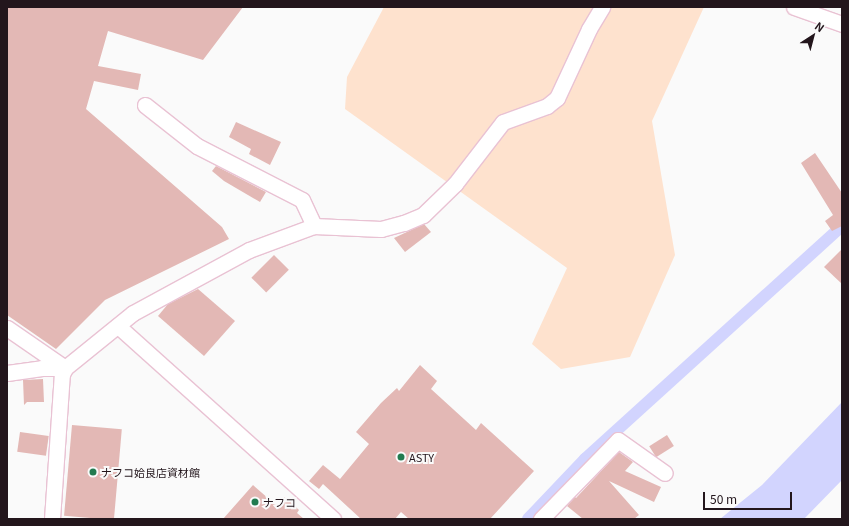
<!DOCTYPE html>
<meta charset="utf-8">
<style>
body{margin:0}
#map{position:relative;width:849px;height:526px;overflow:hidden;background:#fafafa;font-family:Georgia,"Noto Sans JP",serif}
div>[style]{position:absolute}
.green>*{inset:0;background:#fee2ce}
.water>*{inset:0;background:#d2d4fe}
.canal>*{height:12px;margin:-6px;padding:0 6px;transform-origin:6px;border-radius:6px;background:#d2d4fe}
.building>*{inset:0;background:#e3b8b5;transform-origin:0 0}
.roads{filter:drop-shadow(1px 0 #e9c2d3) drop-shadow(-1px 0 #e9c2d3) drop-shadow(0 1px #e9c2d3) drop-shadow(0 -1px #e9c2d3)}
.minor>*{height:15px;margin:-7.5px;padding:0 7.5px;transform-origin:7.5px;border-radius:7.5px;background:#fff}
.dots>*{width:11px;height:11px;translate:-50% -50%;box-sizing:border-box;border:2px solid #fafafa;border-radius:50%}
span{translate:-50% -50%;white-space:nowrap;text-align:center;line-height:1.15;-webkit-text-stroke:4px #fafafa;paint-order:stroke}
.poi-label{font-size:11px;color:#23161c}
.left{translate:0 -50%;text-align:left}
.frame{position:absolute;inset:0;border:8px solid #23161c;pointer-events:none}
.north{position:absolute;left:793px;top:16px;width:40px;height:40px;-webkit-text-stroke:3px #fafafa;paint-order:stroke;rotate:36deg;font-size:11px;font-weight:700;line-height:16px;text-align:center;color:#23161c}
.north::after{content:'';display:block;margin:auto;width:14px;height:18px;background:#23161c;clip-path:polygon(50% 0,100% 100%,50% 72%,0 100%)}
.scale{position:absolute;left:703px;top:492px;width:89px;height:18px;box-sizing:border-box;border:2px solid #23161c;border-top:0;padding-left:5px;font-size:12px;line-height:14px;white-space:nowrap;color:#23161c;-webkit-text-stroke:3px #fafafa;paint-order:stroke}
</style>
<div id="map">
<div class="green">
<i style="clip-path:polygon(384px 7px,704px 7px,652px 121px,675px 255px,630px 357px,561px 369px,532px 344px,567px 268px,345px 109px,347px 77px)"></i>
</div>
<div class="water">
<i style="clip-path:polygon(842px 402px,842px 480px,804px 519px,720px 519px,762px 485px)"></i>
</div>
<div class="canal">
<i style="left:528px;top:519px;width:83px;rotate:-46.5deg"></i>
<i style="left:585px;top:459px;width:347px;rotate:-42.2deg"></i>
</div>
<div class="building">
<i style="clip-path:polygon(7px 7px,243px 7px,203px 60px,108px 31px,98px 66px,141px 74px,138px 90px,94px 81px,86px 109px,222px 227px,229px 239px,105px 300px,56px 349px,7px 315px)"></i>
<i style="clip-path:polygon(236px 122px,281px 142px,270px 165px,249px 154px,251px 149px,229px 137px)"></i>
<i style="clip-path:polygon(815px 153px,842px 193px,842px 226px,832px 231px,825px 221px,833px 215px,801px 163px)"></i>
<i style="clip-path:polygon(216px 166px,266px 192px,260px 202px,224px 181px,212px 171px)"></i>
<i style="clip-path:polygon(424px 224px,431px 232px,405px 252px,394px 238px)"></i>
<i style="clip-path:polygon(842px 249px,842px 284px,824px 267px)"></i>
<i style="left:274px;top:255px;width:21px;height:32px;rotate:45deg"></i>
<i style="clip-path:polygon(198px 289px,235px 321px,204px 356px,158px 316px,168px 304px)"></i>
<i style="clip-path:polygon(420px 365px,437px 381px,431px 389px,476px 430px,481px 423px,534px 471px,490px 519px,409px 519px,401px 512px,395px 519px,361px 519px,323px 484px,319px 489px,309px 481px,323px 465px,340px 479px,369px 444px,356px 432px,381px 403px,397px 388px,399px 391px)"></i>
<i style="clip-path:polygon(43px 379px,44px 402px,27px 402px,24px 405px,23px 380px)"></i>
<i style="left:72px;top:425px;width:50px;height:91px;rotate:5deg"></i>
<i style="left:20px;top:432px;width:29px;height:20px;rotate:8deg"></i>
<i style="left:667px;top:435px;width:13px;height:21px;rotate:58deg"></i>
<i style="clip-path:polygon(619px 452px,633px 462px,625px 471px,661px 487px,654px 502px,609px 481px,639px 515px,634px 519px,583px 519px,567px 506px,575px 497px,576px 498px)"></i>
<i style="clip-path:polygon(253px 485px,277px 506px,285px 497px,299px 510px,297px 513px,304px 519px,223px 519px)"></i>
</div>
<div class="roads">
<div class="minor">
<i style="left:794px;top:7px;width:51px;rotate:19.5deg"></i>
<i style="left:145px;top:105px;width:66px;rotate:38.3deg"></i>
<i style="left:197px;top:146px;width:118px;rotate:27.2deg"></i>
<i style="left:302px;top:200px;width:29px;rotate:65deg"></i>
<i style="left:118px;top:326px;width:289px;rotate:41.9deg"></i>
<i style="left:7px;top:328px;width:70px;rotate:34.6deg"></i>
<i style="left:7px;top:373px;width:35px;rotate:-8deg"></i>
<i style="left:42px;top:368px;width:23px"></i>
<i style="left:52px;top:519px;width:145px;rotate:-86.1deg"></i>
<i style="left:62px;top:374px;width:7px;rotate:-63deg"></i>
<i style="left:65px;top:368px;width:87px;rotate:-39deg"></i>
<i style="left:133px;top:313px;width:132px;rotate:-28.5deg"></i>
<i style="left:249px;top:250px;width:69px;rotate:-20.3deg"></i>
<i style="left:314px;top:226px;width:67px;rotate:2.6deg"></i>
<i style="left:381px;top:229px;width:24px;rotate:-15deg"></i>
<i style="left:404px;top:223px;width:21px;rotate:-23deg"></i>
<i style="left:423px;top:215px;width:45px;rotate:-44.1deg"></i>
<i style="left:455px;top:184px;width:78px;rotate:-52.3deg"></i>
<i style="left:503px;top:122px;width:47px;rotate:-20deg"></i>
<i style="left:547px;top:106px;width:13px;rotate:-39deg"></i>
<i style="left:557px;top:98px;width:76px;rotate:-65.1deg"></i>
<i style="left:589px;top:29px;width:26px;rotate:-59deg"></i>
<i style="left:541px;top:519px;width:110px;rotate:-45.7deg"></i>
<i style="left:618px;top:440px;width:57px;rotate:35.1deg"></i>
</div>
</div>
<div class="dots">
<i style="left:401px;top:457px;background:#227b50"></i>
<i style="left:93px;top:472px;background:#227b50"></i>
<i style="left:255px;top:502px;background:#227b50"></i>
</div>
<div class="poi-label">
<span class="left" style="left:409px;top:457px">ASTY</span>
<span class="left" style="left:101px;top:472px">ナフコ姶良店資材館</span>
<span class="left" style="left:263px;top:502px">ナフコ</span>
</div>
<div class="frame"></div>
<div class="north">N</div>
<div class="scale">50 m</div>
</div>
